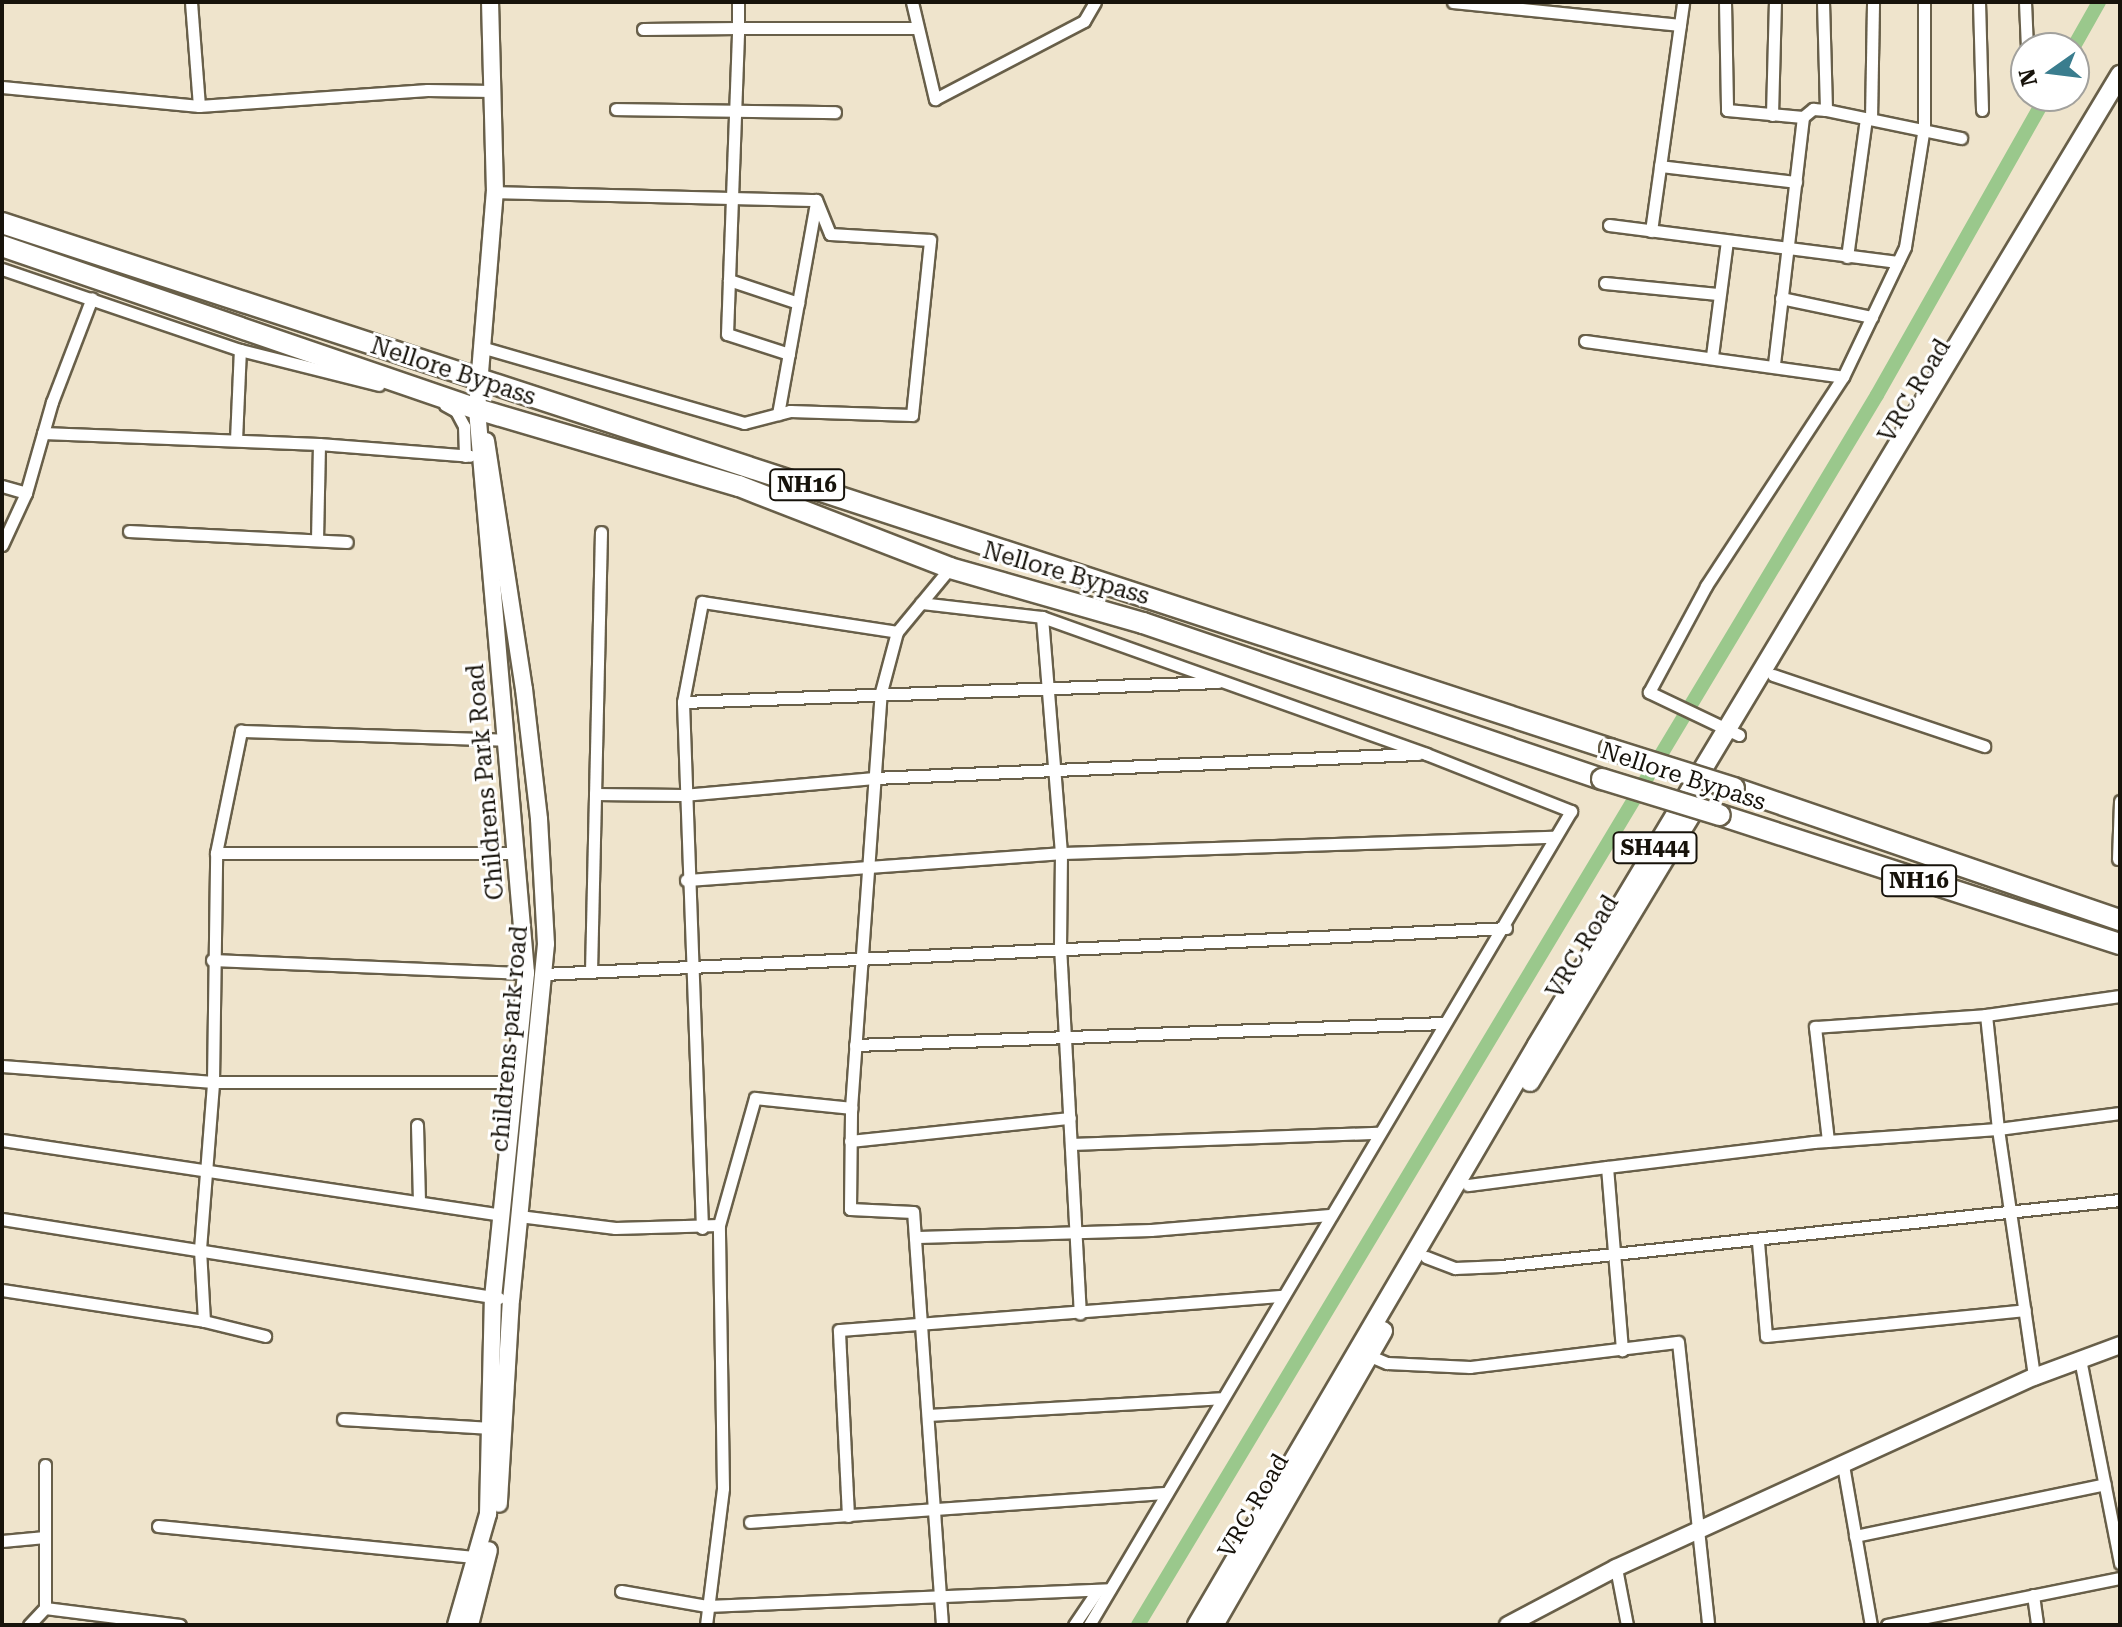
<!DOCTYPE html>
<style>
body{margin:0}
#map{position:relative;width:2122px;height:1627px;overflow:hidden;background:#efe4cc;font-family:"Roboto Serif",serif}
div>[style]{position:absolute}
.canal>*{height:14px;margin:-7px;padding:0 7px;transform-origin:7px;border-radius:7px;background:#9ac88c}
.roads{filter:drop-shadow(2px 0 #685f49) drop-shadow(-2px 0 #685f49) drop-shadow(0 2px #685f49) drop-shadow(0 -2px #685f49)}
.street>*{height:11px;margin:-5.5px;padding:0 5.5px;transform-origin:5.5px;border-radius:5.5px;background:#fff}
.secondary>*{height:16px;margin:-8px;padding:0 8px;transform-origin:8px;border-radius:8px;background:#fff}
.primary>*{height:18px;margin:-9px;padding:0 9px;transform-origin:9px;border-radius:9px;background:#fff}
.highway>*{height:20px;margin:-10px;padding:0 10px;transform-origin:10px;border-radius:10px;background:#fff}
.bridges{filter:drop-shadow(2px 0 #685f49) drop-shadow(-2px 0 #685f49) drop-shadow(0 2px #685f49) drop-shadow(0 -2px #685f49)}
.highway-bridge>*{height:20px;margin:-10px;padding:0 10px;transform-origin:10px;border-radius:10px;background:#fff}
span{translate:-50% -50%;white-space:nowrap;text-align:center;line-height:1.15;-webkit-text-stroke:6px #fff;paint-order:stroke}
.shield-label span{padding:2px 6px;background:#fff;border:2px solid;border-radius:6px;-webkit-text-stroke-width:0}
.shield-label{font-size:22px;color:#17130b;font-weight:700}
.street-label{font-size:24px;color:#17130b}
.frame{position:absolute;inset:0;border:4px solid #17130b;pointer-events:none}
.north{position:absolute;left:2010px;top:32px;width:80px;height:80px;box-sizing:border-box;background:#fff;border:2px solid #a2a19d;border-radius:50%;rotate:256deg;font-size:22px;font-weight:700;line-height:32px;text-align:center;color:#17130b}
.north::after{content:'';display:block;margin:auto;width:28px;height:36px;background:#3a7d8e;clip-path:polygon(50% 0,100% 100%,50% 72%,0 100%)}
</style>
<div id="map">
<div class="canal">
<i style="left:2073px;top:48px;width:53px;rotate:-60.5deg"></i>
<i style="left:1138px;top:1625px;width:1435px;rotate:-59deg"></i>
<i style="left:1877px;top:395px;width:343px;rotate:-60.5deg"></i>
</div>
<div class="roads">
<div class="street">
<i style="left:191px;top:2px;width:104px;rotate:85.6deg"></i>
<i style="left:912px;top:2px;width:100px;rotate:76.7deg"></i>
<i style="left:935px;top:99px;width:168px;rotate:-27.6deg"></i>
<i style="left:1084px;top:21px;width:22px;rotate:-60deg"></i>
<i style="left:1453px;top:2px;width:228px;rotate:5.8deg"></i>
<i style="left:1725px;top:2px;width:108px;rotate:88.9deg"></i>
<i style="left:1727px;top:110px;width:76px;rotate:5.3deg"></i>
<i style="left:1803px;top:117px;width:248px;rotate:96.7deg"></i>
<i style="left:1823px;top:2px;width:108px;rotate:88.4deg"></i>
<i style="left:1979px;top:2px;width:108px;rotate:88.4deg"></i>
<i style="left:2025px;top:2px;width:46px;rotate:87.5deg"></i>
<i style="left:643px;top:29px;width:95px;rotate:-0.6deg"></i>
<i style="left:738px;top:28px;width:26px;rotate:-90deg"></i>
<i style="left:2px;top:87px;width:198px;rotate:5.5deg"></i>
<i style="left:199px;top:106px;width:229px;rotate:-4deg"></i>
<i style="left:427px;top:90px;width:66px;rotate:0.9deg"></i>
<i style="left:616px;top:109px;width:219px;rotate:0.8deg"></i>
<i style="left:1772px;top:115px;width:113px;rotate:-88.5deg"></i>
<i style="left:1803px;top:117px;width:13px;rotate:-39deg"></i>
<i style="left:1813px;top:109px;width:13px;rotate:4deg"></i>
<i style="left:1826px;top:110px;width:138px;rotate:11.7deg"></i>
<i style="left:1871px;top:119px;width:117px;rotate:-89deg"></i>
<i style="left:1660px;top:166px;width:137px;rotate:6.7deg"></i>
<i style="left:1609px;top:225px;width:291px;rotate:7.3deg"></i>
<i style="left:1651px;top:231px;width:231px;rotate:-82deg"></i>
<i style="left:1847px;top:257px;width:139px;rotate:-82.2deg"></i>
<i style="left:2px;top:269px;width:251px;rotate:18.8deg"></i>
<i style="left:240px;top:350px;width:143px;rotate:14.1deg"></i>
<i style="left:729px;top:280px;width:73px;rotate:18.4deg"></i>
<i style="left:1605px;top:283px;width:113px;rotate:5.6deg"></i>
<i style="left:1781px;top:298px;width:93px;rotate:11.8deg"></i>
<i style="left:1585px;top:341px;width:260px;rotate:7.9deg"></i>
<i style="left:481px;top:347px;width:274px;rotate:16.1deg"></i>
<i style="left:744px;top:423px;width:48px;rotate:-14.6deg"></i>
<i style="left:790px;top:411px;width:122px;rotate:1.9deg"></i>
<i style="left:912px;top:415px;width:176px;rotate:-84.1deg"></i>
<i style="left:930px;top:240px;width:100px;rotate:-176.6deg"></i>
<i style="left:830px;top:234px;width:37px;rotate:-112deg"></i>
<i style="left:816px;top:200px;width:321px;rotate:-178.6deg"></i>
<i style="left:789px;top:354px;width:65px;rotate:-162.1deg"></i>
<i style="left:727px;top:334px;width:306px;rotate:-87.9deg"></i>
<i style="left:738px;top:28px;width:179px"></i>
<i style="left:1712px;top:356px;width:116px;rotate:-82.6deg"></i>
<i style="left:445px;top:405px;width:13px;rotate:29deg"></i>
<i style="left:456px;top:411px;width:17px;rotate:62deg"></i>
<i style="left:464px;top:426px;width:30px;rotate:88deg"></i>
<i style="left:778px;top:414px;width:215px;rotate:-79.8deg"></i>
<i style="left:43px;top:433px;width:276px;rotate:2.3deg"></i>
<i style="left:319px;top:444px;width:151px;rotate:4.5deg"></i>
<i style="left:236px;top:440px;width:90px;rotate:-87.5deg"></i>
<i style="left:2px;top:486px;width:25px;rotate:16deg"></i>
<i style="left:129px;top:531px;width:218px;rotate:2.9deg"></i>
<i style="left:317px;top:540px;width:96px;rotate:-88.8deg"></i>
<i style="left:2px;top:545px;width:57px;rotate:-65.2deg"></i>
<i style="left:26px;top:493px;width:95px;rotate:-74.1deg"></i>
<i style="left:52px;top:402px;width:111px;rotate:-69deg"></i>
<i style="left:921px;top:603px;width:122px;rotate:6.6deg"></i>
<i style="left:1042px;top:617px;width:408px;rotate:19.6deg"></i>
<i style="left:1426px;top:754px;width:156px;rotate:21.5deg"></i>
<i style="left:1571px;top:811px;width:946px;rotate:120.63deg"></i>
<i style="left:1042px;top:617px;width:237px;rotate:85.4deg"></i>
<i style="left:1061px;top:853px;width:93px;rotate:90.6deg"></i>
<i style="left:1060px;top:946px;width:368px;rotate:86.9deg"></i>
<i style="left:1773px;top:675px;width:223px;rotate:18.6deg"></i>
<i style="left:683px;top:702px;width:535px;rotate:-2.14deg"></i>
<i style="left:1739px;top:735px;width:100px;rotate:-154.5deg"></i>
<i style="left:1649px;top:692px;width:120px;rotate:-61.7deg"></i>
<i style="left:1706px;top:586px;width:250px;rotate:-56.8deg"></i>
<i style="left:1843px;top:377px;width:144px;rotate:-64.5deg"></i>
<i style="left:1905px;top:247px;width:121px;rotate:-81deg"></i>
<i style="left:1924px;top:127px;width:125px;rotate:-90deg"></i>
<i style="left:595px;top:794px;width:88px;rotate:0.7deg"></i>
<i style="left:683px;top:795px;width:192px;rotate:-5.1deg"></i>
<i style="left:874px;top:778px;width:544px;rotate:-2.53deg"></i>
<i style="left:216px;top:853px;width:125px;rotate:-78.4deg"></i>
<i style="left:241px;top:731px;width:266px;rotate:1.9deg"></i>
<i style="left:2118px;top:859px;width:58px;rotate:-88deg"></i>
<i style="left:686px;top:880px;width:376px;rotate:-4.1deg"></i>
<i style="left:1061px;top:853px;width:494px;rotate:-1.9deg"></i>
<i style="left:212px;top:960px;width:314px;rotate:2.4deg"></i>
<i style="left:591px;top:972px;width:440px;rotate:-88.7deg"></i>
<i style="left:543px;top:974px;width:964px;rotate:-2.73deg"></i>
<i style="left:1986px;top:1015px;width:135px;rotate:-8.1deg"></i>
<i style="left:855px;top:1045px;width:589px;rotate:-2.14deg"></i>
<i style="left:2px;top:1066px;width:212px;rotate:4.3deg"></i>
<i style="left:213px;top:1082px;width:302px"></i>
<i style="left:417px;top:1125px;width:76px;rotate:88.5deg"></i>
<i style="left:2px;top:1140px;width:506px;rotate:8.53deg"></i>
<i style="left:850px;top:1141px;width:221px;rotate:-6deg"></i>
<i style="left:1828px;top:1141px;width:115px;rotate:-96.5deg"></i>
<i style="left:1815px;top:1027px;width:171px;rotate:-4deg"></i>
<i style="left:1986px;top:1015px;width:115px;rotate:84deg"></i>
<i style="left:1998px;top:1129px;width:123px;rotate:-7.5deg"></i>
<i style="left:1071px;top:1144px;width:307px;rotate:-2.1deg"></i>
<i style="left:1607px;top:1167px;width:208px;rotate:-6.9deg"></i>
<i style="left:1813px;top:1142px;width:185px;rotate:-4deg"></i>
<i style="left:1998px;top:1129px;width:251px;rotate:81.7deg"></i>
<i style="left:1468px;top:1185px;width:140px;rotate:-7.4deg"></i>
<i style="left:1607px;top:1167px;width:184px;rotate:85.3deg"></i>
<i style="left:519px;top:1216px;width:97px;rotate:7.1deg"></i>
<i style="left:615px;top:1228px;width:104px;rotate:-1.7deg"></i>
<i style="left:2px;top:1219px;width:503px;rotate:9.03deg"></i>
<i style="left:702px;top:1228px;width:526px;rotate:-92.07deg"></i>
<i style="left:683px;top:702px;width:102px;rotate:-79.2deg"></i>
<i style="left:702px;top:602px;width:197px;rotate:8.7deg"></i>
<i style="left:918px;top:1237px;width:233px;rotate:-1.7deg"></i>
<i style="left:1151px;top:1230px;width:179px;rotate:-4.8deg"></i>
<i style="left:1758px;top:1242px;width:94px;rotate:85.1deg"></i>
<i style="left:1766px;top:1336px;width:260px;rotate:-5.7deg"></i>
<i style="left:1426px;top:1257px;width:31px;rotate:21deg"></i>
<i style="left:1455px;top:1268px;width:46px;rotate:-2.5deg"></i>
<i style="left:1501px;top:1266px;width:623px;rotate:-6.09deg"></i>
<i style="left:2px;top:1290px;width:204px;rotate:8.7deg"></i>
<i style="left:204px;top:1321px;width:63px;rotate:13.8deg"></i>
<i style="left:204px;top:1321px;width:72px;rotate:-93.2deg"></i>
<i style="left:200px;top:1249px;width:168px;rotate:-85.5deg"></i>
<i style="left:213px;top:1082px;width:229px;rotate:-89.2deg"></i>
<i style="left:216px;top:853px;width:300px"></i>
<i style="left:1363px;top:1353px;width:26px;rotate:23deg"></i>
<i style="left:1387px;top:1363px;width:83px;rotate:2.8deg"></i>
<i style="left:1470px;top:1367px;width:209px;rotate:-6.9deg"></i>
<i style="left:1678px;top:1342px;width:285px;rotate:83.9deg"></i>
<i style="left:2080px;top:1359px;width:208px;rotate:78.9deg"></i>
<i style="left:929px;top:1415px;width:291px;rotate:-3.3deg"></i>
<i style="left:343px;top:1419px;width:147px;rotate:3.5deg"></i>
<i style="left:1843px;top:1465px;width:162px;rotate:80.1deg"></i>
<i style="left:848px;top:1516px;width:186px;rotate:-92.8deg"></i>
<i style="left:839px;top:1330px;width:443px;rotate:-4.4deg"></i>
<i style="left:750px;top:1522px;width:417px;rotate:-4deg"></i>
<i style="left:158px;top:1526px;width:320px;rotate:5.6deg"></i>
<i style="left:1855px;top:1536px;width:255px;rotate:-11.7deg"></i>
<i style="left:2px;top:1541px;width:43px;rotate:-5.3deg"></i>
<i style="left:1616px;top:1568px;width:58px;rotate:79.1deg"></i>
<i style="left:621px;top:1591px;width:87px;rotate:9.9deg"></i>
<i style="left:707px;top:1606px;width:403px;rotate:-2.4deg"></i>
<i style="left:2033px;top:1595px;width:30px;rotate:82deg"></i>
<i style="left:45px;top:1608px;width:136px;rotate:7.2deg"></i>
<i style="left:29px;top:1625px;width:23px;rotate:-47deg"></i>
<i style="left:45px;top:1608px;width:143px;rotate:-90deg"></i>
<i style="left:706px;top:1625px;width:138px;rotate:-82.9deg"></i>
<i style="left:723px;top:1488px;width:263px;rotate:-90.9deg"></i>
<i style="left:719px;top:1225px;width:132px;rotate:-74.2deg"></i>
<i style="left:755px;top:1098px;width:97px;rotate:5.9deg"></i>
<i style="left:942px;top:1625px;width:414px;rotate:-94deg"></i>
<i style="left:913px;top:1212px;width:63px;rotate:-177.3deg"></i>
<i style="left:850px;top:1209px;width:101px;rotate:-89.4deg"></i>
<i style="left:851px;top:1108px;width:417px;rotate:-85.9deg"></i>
<i style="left:881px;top:692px;width:62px;rotate:-75.1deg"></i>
<i style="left:897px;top:632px;width:83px;rotate:-50.4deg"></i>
<i style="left:1074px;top:1625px;width:41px;rotate:-55.9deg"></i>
<i style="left:1887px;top:1625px;width:238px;rotate:-11.4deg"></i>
</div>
<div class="secondary">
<i style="left:486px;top:441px;width:251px;rotate:81.3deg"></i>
<i style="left:524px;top:689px;width:131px;rotate:83.4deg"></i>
<i style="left:539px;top:819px;width:125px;rotate:86.8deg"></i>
<i style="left:546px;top:944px;width:357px;rotate:95.6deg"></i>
<i style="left:511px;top:1299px;width:205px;rotate:93.4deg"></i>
<i style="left:456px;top:1625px;width:116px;rotate:-73.9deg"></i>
<i style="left:488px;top:1514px;width:216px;rotate:-88.7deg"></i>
<i style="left:493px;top:1298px;width:327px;rotate:-84.2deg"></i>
<i style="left:526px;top:973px;width:566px;rotate:-94.97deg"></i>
<i style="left:477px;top:409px;width:218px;rotate:-85.3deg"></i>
<i style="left:495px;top:192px;width:190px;rotate:-91.5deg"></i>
<i style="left:470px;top:1625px;width:77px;rotate:-75.8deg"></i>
<i style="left:1508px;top:1625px;width:122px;rotate:-27.8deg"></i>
<i style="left:1616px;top:1568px;width:460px;rotate:-24.6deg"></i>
<i style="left:2034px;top:1377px;width:92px;rotate:-20.4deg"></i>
</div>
<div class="primary">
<i style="left:1530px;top:1082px;width:335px;rotate:-58.9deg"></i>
<i style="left:1197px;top:1625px;width:672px;rotate:-59.62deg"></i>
<i style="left:1537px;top:1045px;width:1132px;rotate:-58.99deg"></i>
<i style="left:1214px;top:1625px;width:339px;rotate:-60.1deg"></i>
</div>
<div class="highway">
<i style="left:2px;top:223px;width:1692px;rotate:18.11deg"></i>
<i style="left:2px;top:246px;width:502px;rotate:18.94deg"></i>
<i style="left:477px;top:409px;width:273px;rotate:16.4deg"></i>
<i style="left:739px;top:486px;width:226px;rotate:21.2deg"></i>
<i style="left:950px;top:568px;width:201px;rotate:15.9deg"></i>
<i style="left:1143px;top:623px;width:485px;rotate:18.8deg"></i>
<i style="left:1734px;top:788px;width:408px;rotate:18.9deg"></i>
<i style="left:1720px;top:815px;width:420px;rotate:17.9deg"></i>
</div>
</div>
<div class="bridges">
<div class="highway-bridge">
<i style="left:1610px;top:749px;width:130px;rotate:17.5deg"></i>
<i style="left:1602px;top:779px;width:123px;rotate:17deg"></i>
</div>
</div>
<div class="shield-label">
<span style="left:807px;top:485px">NH16</span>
<span style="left:1655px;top:848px">SH444</span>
<span style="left:1919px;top:881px">NH16</span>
</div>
<div class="street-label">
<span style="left:453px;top:372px;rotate:18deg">Nellore Bypass</span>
<span style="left:1915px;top:391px;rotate:-59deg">VRC Road</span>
<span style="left:1066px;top:574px;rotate:16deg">Nellore Bypass</span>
<span style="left:1683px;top:777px;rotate:18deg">Nellore Bypass</span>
<span style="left:486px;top:782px;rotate:-95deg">Childrens Park Road</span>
<span style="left:1583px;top:947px;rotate:-59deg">VRC Road</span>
<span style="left:510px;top:1039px;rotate:-85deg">childrens park road</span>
<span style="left:1254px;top:1506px;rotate:-60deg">VRC Road</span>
</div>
<div class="frame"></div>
<div class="north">N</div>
</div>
